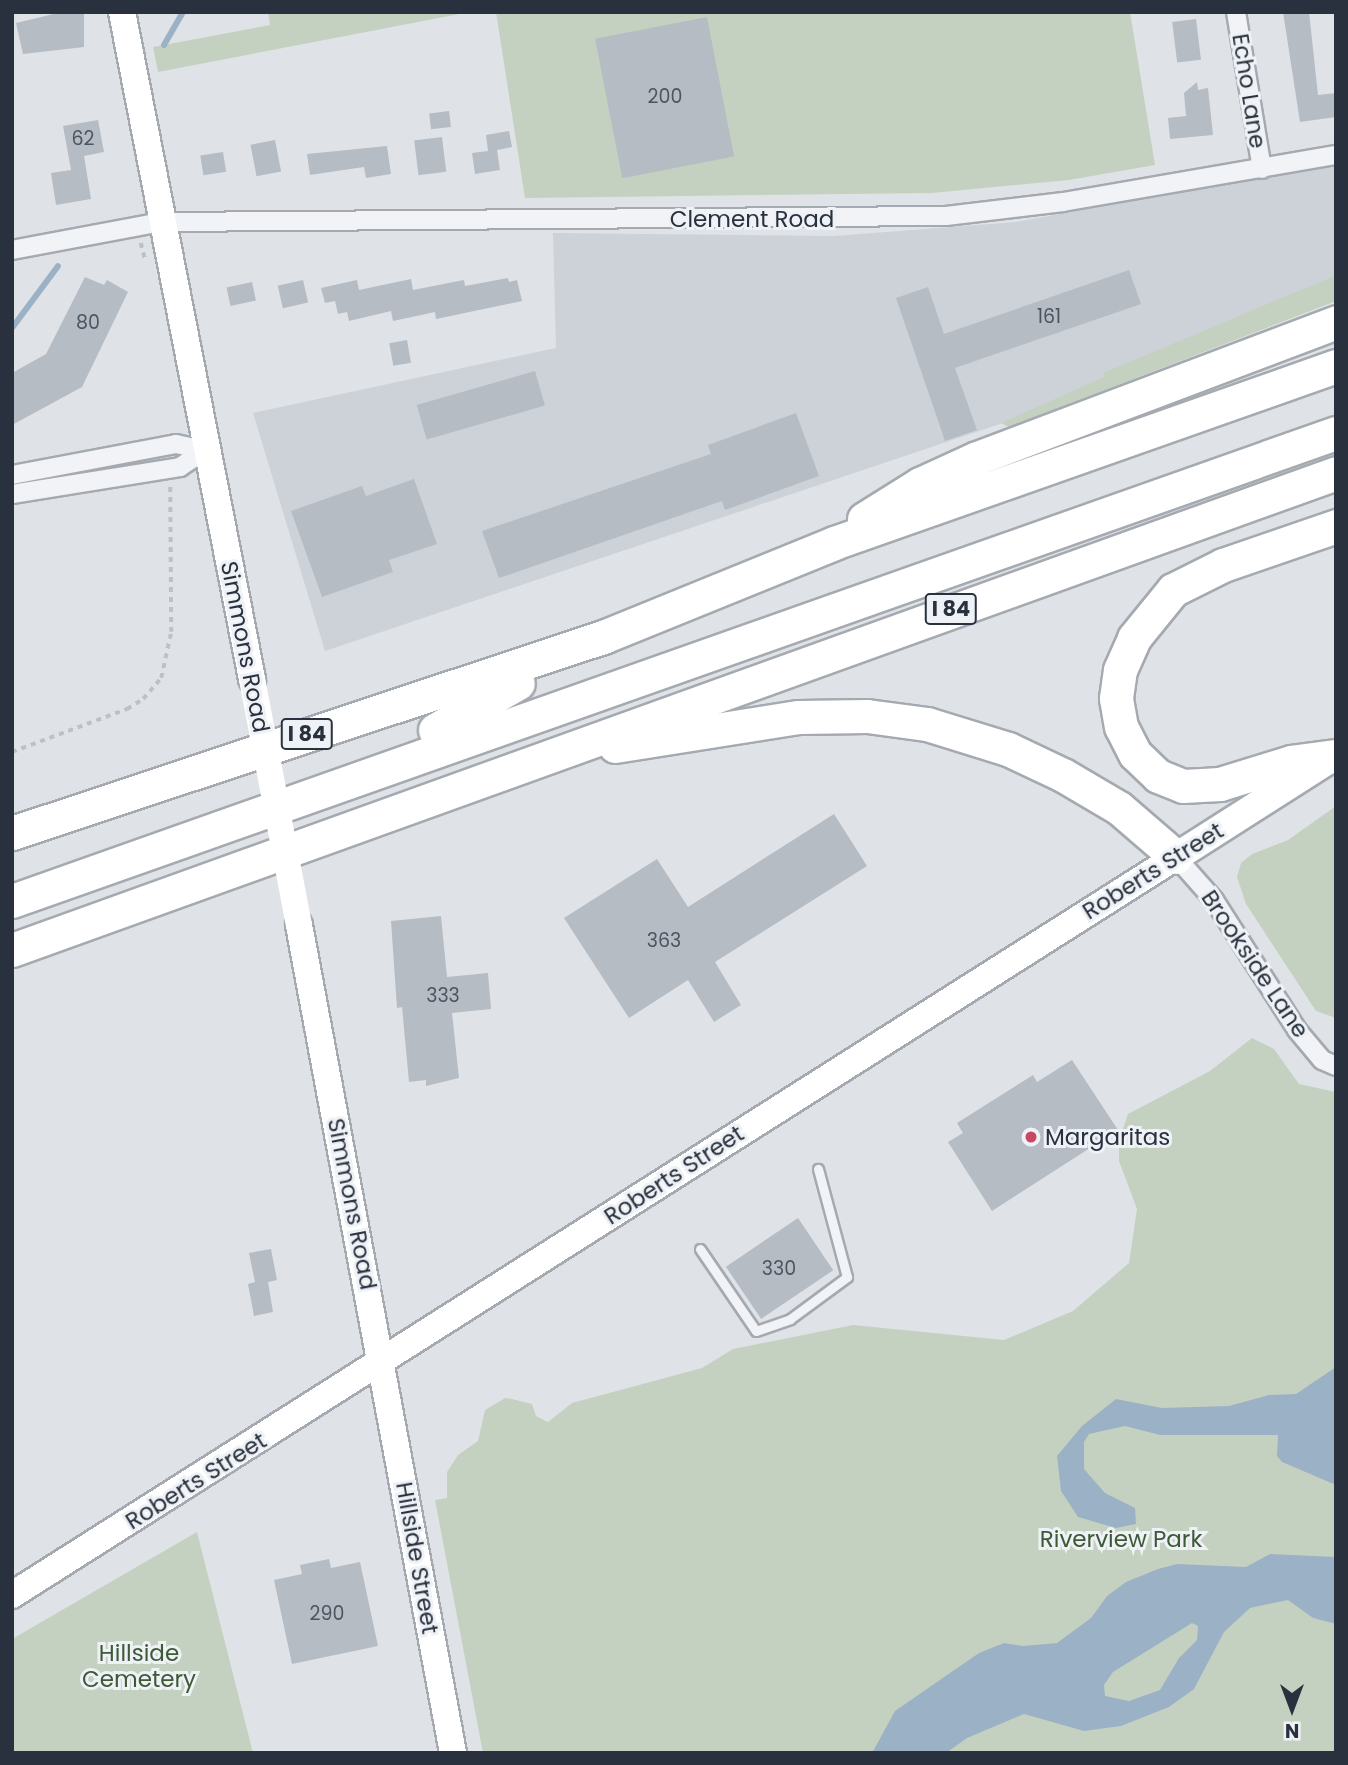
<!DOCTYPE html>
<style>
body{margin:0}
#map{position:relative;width:1348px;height:1765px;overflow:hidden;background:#dfe3e7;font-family:Poppins,sans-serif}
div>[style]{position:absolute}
.built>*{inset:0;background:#cdd2d9}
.green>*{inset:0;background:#c5d1c0}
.water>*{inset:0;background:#9bb2c6}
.stream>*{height:6px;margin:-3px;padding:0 3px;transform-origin:3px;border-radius:3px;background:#9bb2c6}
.building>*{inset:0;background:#b6bcc4;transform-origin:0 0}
.path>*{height:3.5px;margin-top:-1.75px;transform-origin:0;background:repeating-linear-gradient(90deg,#bdc1c6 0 5px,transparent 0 10px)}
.roads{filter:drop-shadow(2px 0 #a5aab1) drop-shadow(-2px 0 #a5aab1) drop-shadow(0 2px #a5aab1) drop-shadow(0 -2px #a5aab1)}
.service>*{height:9px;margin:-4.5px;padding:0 4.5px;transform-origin:4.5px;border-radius:4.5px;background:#f1f3f6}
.minor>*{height:18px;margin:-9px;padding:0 9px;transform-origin:9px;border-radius:9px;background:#f1f3f6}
.secondary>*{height:26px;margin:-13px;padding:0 13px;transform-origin:13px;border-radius:13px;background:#fff}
.primary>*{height:28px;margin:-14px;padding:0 14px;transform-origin:14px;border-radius:14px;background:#fff}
.motorway>*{height:33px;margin:-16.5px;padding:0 16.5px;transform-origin:16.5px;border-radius:16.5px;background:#fff}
.secondary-bridge>*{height:26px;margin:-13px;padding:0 13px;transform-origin:13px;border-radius:13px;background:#fff}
.dots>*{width:19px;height:19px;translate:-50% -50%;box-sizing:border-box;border:4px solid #eef1f5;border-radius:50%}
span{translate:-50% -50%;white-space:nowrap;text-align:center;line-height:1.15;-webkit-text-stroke:6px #eef1f5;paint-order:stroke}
.number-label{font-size:19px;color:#4c5460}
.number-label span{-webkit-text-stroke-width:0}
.shield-label span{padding:2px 5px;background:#eef1f5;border:2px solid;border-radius:5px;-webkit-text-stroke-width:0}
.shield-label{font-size:21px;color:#29313e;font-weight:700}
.street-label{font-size:23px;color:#29313e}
.poi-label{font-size:23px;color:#29313e}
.left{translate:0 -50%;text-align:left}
.park-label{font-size:23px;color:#3e5936}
.frame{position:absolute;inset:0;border:14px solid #29313e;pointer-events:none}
.north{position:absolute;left:1257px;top:1674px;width:70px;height:70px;-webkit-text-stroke:5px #eef1f5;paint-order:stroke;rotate:180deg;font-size:19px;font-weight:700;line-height:28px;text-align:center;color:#29313e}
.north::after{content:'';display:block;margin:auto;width:24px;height:32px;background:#29313e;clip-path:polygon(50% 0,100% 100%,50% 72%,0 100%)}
</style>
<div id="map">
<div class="built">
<i style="clip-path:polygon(1336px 164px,1336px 275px,1003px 423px,325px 651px,253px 413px,556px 348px,553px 233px,834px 236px,1016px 222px)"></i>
</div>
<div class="green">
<i style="clip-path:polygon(268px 12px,470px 12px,158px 72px,153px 47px,270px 25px)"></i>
<i style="clip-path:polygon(496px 12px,1130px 12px,1155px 165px,1069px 180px,932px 193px,525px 198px)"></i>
<i style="clip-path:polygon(1336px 275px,1336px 301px,1009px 427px,1001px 423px,1104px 377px,1103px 373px)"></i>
<i style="clip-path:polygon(1336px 806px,1336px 1018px,1316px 1011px,1246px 904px,1237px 877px,1241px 863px,1252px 854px,1288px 840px)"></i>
<i style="clip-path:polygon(1252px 1038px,1274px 1049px,1299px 1084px,1336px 1092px,1336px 1753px,483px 1753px,435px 1500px,447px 1498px,447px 1472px,458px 1455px,478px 1441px,485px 1410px,505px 1398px,512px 1399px,532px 1404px,536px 1416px,548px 1422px,572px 1403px,702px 1368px,733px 1349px,853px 1325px,1004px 1340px,1073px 1311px,1129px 1263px,1137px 1209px,1119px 1161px,1119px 1140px,1128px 1114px,1210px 1071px)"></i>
<i style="clip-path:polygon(197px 1532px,253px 1753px,12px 1753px,12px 1639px)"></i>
</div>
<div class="water">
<i style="clip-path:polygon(1336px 1367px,1336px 1485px,1282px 1462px,1277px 1456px,1278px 1435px,1160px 1435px,1125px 1426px,1089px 1434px,1084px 1442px,1084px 1469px,1105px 1493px,1135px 1508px,1136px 1524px,1116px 1528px,1078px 1517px,1061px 1491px,1057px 1456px,1082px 1426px,1116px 1399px,1162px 1408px,1229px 1406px,1269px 1395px,1296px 1394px)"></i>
<i style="clip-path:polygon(evenodd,1270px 1554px,1336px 1557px,1336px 1624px,1313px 1618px,1288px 1600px,1250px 1608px,1224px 1632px,1194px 1689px,1169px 1707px,1121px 1726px,1084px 1731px,1024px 1714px,967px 1738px,946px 1753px,872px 1753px,895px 1711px,979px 1653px,1004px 1643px,1023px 1646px,1057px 1643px,1091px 1618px,1107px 1596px,1126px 1582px,1158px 1569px,1177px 1564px,1246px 1567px,1270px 1554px,1192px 1623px,1198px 1626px,1197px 1640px,1179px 1658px,1160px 1690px,1129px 1701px,1105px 1696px,1104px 1685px,1113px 1672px,1192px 1623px)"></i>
</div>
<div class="stream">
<i style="left:164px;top:45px;width:38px;rotate:-60deg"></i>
<i style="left:12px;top:328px;width:77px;rotate:-53.4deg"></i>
</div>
<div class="building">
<i style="clip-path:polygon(62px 12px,84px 12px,84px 47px,23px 54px,16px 23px)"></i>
<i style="clip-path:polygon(1283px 12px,1309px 12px,1318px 95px,1336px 93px,1336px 117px,1300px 122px)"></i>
<i style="left:707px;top:17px;width:142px;height:114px;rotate:79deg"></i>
<i style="left:1196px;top:19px;width:41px;height:24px;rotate:83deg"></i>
<i style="clip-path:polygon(1197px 82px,1198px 90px,1208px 88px,1213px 135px,1170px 139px,1168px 118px,1186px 116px,1184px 93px)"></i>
<i style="left:449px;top:111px;width:16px;height:20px;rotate:83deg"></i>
<i style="clip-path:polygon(98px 120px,104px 152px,84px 156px,91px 199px,56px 205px,51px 173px,71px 170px,63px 126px)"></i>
<i style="clip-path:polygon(509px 131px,512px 147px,497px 150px,500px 170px,475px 174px,472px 153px,488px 151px,486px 135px)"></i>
<i style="left:442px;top:137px;width:35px;height:28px;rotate:83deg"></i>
<i style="left:275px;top:140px;width:32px;height:25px;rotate:79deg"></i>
<i style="clip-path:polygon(387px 146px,391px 174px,366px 178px,364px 167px,310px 175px,307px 154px)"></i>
<i style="left:223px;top:152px;width:20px;height:23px;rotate:81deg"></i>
<i style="clip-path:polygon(1129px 270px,1141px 304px,955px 368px,977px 430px,945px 441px,896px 298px,928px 287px,944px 334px)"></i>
<i style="clip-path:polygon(85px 277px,104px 285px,107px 280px,128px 292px,82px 387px,12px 425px,12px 373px,46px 354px)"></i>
<i style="clip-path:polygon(508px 278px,509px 282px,517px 280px,522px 301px,436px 319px,435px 312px,393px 321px,391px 311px,349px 321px,347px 312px,338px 314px,335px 301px,325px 303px,321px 288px,357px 280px,359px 290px,411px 279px,413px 290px,464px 280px,465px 286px)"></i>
<i style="left:303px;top:280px;width:23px;height:26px;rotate:77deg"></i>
<i style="left:252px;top:282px;width:19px;height:26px;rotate:78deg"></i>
<i style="left:407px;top:340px;width:23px;height:18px;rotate:80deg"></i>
<i style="left:535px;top:371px;width:36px;height:123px;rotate:74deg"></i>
<i style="clip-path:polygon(796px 413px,819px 476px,725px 510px,722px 501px,499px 578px,482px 531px,711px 454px,708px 445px)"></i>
<i style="clip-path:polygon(414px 479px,437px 544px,389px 560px,393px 572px,322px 597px,291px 511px,362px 486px,366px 496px)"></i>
<i style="clip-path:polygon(834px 814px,867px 866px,715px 962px,741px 1005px,714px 1022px,688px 980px,629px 1018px,564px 918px,657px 859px,688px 907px)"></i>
<i style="clip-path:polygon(441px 916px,447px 977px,488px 973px,491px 1009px,452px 1013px,459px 1078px,426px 1086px,426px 1080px,409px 1082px,402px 1007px,397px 1008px,391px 921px)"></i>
<i style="clip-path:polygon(1072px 1060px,1118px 1130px,992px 1211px,948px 1142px,963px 1133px,957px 1123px,1033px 1075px,1037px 1082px)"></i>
<i style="left:798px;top:1218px;width:63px;height:87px;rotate:56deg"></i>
<i style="clip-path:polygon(271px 1249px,277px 1280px,268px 1282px,273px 1312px,254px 1316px,248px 1284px,255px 1282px,249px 1253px)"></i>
<i style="clip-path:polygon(329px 1559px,331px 1568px,360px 1562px,378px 1646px,292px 1664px,274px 1580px,302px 1574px,300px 1565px)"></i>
</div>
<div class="path">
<i style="left:141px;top:243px;width:16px;rotate:76deg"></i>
<i style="left:12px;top:752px;width:123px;rotate:-20.5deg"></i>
<i style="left:127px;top:709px;width:19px;rotate:-32deg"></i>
<i style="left:143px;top:699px;width:28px;rotate:-49deg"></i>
<i style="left:161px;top:678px;width:47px;rotate:-77.7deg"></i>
<i style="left:171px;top:632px;width:145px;rotate:-90.4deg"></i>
</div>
<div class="roads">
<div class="service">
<i style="left:700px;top:1249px;width:99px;rotate:55.7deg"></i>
<i style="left:756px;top:1331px;width:36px;rotate:-19deg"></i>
<i style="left:790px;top:1319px;width:71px;rotate:-36.4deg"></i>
<i style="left:847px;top:1277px;width:112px;rotate:-105deg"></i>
</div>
<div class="minor">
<i style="left:1236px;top:12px;width:159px;rotate:80.6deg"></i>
<i style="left:12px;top:250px;width:153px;rotate:-10.6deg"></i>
<i style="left:162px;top:222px;width:784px;rotate:-0.44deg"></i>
<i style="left:946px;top:216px;width:118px;rotate:-6.8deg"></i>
<i style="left:1063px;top:202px;width:277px;rotate:-9.8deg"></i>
<i style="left:12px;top:475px;width:167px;rotate:-10.7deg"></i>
<i style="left:176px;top:444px;width:30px;rotate:12deg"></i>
<i style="left:12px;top:494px;width:170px;rotate:-9.1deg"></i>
<i style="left:180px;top:467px;width:30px;rotate:-34deg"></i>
<i style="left:1176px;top:857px;width:57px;rotate:48.5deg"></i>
<i style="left:1214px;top:900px;width:154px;rotate:57.4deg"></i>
<i style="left:1297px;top:1030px;width:39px;rotate:50deg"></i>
<i style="left:1322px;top:1060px;width:15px;rotate:23deg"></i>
</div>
<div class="secondary">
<i style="left:122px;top:12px;width:680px;rotate:78.97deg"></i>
<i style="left:299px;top:925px;width:842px;rotate:79.46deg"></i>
<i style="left:12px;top:1595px;width:1378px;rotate:-32.38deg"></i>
</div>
<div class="primary">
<i style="left:1176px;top:857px;width:186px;rotate:-32.5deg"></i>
</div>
<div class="motorway">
<i style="left:864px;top:519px;width:66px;rotate:-32deg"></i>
<i style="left:920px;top:484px;width:63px;rotate:-24.5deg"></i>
<i style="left:977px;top:458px;width:384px;rotate:-20.7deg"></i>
<i style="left:435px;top:730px;width:95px;rotate:-29.5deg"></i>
<i style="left:615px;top:746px;width:186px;rotate:-9deg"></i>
<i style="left:799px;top:717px;width:68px;rotate:-0.8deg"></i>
<i style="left:867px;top:716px;width:61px;rotate:7.6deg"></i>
<i style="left:927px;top:724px;width:85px;rotate:17.2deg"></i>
<i style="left:1008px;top:749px;width:61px;rotate:25.3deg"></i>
<i style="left:1063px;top:775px;width:65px;rotate:30.5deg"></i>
<i style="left:1119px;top:808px;width:75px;rotate:40.7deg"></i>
<i style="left:1335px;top:756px;width:44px;rotate:172.2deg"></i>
<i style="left:1291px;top:762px;width:74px;rotate:162.8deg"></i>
<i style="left:1220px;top:784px;width:37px;rotate:177deg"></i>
<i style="left:1183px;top:786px;width:27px;rotate:-158deg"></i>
<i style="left:1158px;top:776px;width:32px;rotate:-136deg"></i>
<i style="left:1135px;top:754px;width:30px;rotate:-117deg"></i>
<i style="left:1121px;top:727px;width:29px;rotate:-100deg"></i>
<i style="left:1116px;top:698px;width:28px;rotate:-82deg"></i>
<i style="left:1120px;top:670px;width:35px;rotate:-66deg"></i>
<i style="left:1134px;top:638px;width:62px;rotate:-50.9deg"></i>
<i style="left:1173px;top:590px;width:56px;rotate:-26.6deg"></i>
<i style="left:1223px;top:565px;width:120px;rotate:-19deg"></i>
<i style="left:12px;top:833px;width:623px;rotate:-18.35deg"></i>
<i style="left:603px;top:637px;width:249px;rotate:-22.1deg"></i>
<i style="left:834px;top:543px;width:532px;rotate:-19.42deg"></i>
<i style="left:12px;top:901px;width:1404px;rotate:-19.47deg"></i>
<i style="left:12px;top:950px;width:1407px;rotate:-19.81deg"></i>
</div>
</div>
<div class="secondary-bridge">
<i style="left:252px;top:679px;width:250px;rotate:79.2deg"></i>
</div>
<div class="dots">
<i style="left:1031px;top:1137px;background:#c84961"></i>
</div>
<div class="number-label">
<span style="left:665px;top:97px">200</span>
<span style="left:83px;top:139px">62</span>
<span style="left:1049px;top:317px">161</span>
<span style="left:88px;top:323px">80</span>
<span style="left:664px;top:941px">363</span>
<span style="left:443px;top:996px">333</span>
<span style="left:779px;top:1269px">330</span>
<span style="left:327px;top:1614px">290</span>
</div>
<div class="shield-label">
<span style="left:951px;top:609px">I 84</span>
<span style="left:307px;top:734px">I 84</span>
</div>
<div class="street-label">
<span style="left:1249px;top:91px;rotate:81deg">Echo Lane</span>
<span style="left:752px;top:219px">Clement Road</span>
<span style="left:245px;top:647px;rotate:79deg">Simmons Road</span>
<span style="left:1153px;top:871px;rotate:-32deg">Roberts Street</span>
<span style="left:1255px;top:964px;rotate:56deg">Brookside Lane</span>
<span style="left:674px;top:1175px;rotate:-33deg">Roberts Street</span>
<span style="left:352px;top:1204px;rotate:79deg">Simmons Road</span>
<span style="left:196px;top:1481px;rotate:-32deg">Roberts Street</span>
<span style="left:417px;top:1558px;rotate:80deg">Hillside Street</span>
</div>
<div class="poi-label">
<span class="left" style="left:1045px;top:1137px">Margaritas</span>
</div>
<div class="park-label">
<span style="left:1121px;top:1539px">Riverview Park</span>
<span style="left:139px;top:1666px">Hillside<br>Cemetery</span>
</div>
<div class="frame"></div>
<div class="north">N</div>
</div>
